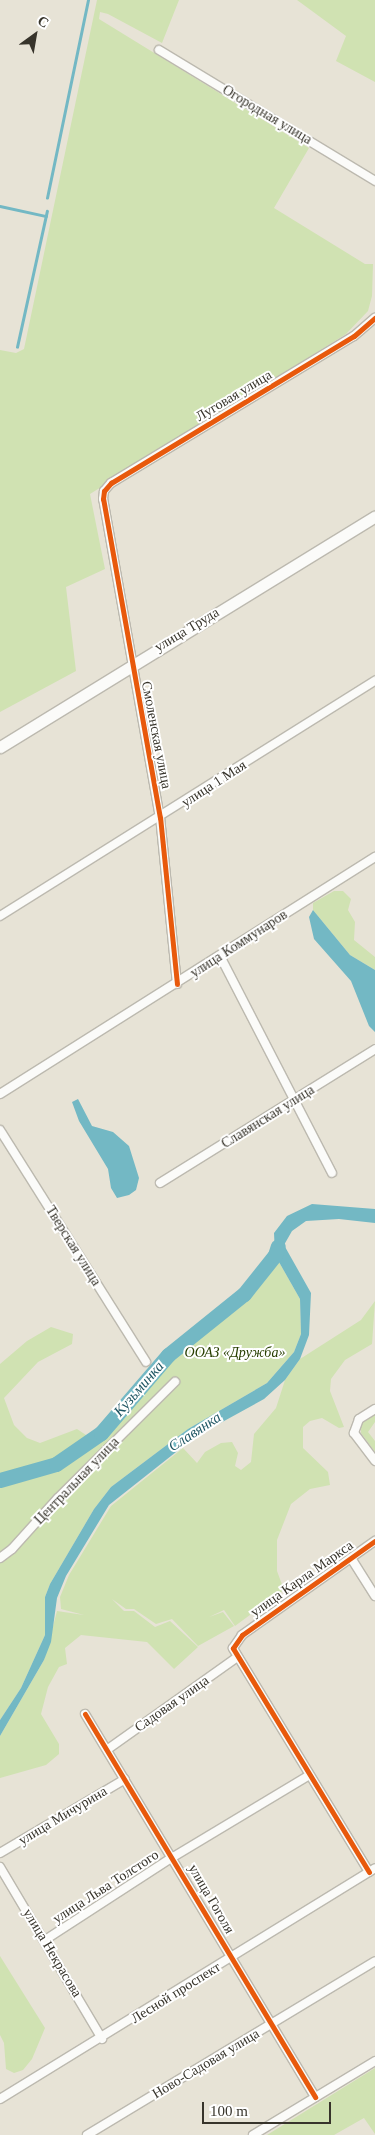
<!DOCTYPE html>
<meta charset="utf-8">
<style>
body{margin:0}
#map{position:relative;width:375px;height:2135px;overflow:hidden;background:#e7e3d6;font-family:Georgia,serif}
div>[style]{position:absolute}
.green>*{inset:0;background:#d0e2b2}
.water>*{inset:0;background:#73b8c4}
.stream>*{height:2.5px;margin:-1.25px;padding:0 1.25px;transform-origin:1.25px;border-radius:1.25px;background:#73b8c4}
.river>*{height:15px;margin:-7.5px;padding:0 7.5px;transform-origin:7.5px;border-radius:7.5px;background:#73b8c4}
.roads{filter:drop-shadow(1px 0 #bcb9af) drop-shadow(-1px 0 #bcb9af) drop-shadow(0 1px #bcb9af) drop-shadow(0 -1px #bcb9af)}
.street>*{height:8px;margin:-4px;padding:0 4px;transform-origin:4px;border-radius:4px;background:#fbfbf9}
.secondary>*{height:11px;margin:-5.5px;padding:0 5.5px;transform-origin:5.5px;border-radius:5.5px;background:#fbfbf9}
.cycleway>*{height:5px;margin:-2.5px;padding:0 2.5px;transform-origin:2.5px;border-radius:2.5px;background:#e8590c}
span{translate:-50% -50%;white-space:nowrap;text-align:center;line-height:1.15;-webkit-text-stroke:4px #fff;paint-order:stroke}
.street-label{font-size:14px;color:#37342b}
.park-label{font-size:14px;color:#273e00;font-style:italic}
.water-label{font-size:15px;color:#1f5663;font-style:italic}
.north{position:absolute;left:10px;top:10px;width:50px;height:50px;-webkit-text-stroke:4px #fff;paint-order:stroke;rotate:32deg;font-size:14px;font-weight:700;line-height:20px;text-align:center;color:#37342b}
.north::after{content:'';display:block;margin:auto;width:18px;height:22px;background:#37342b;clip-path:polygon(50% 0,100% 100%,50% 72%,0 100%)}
.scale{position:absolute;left:202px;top:2102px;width:129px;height:22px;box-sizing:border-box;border:2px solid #37342b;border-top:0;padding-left:6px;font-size:15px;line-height:18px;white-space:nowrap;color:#37342b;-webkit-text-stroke:4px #fff;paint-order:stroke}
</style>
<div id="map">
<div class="green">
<i style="clip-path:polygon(97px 0,179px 0,162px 43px,108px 14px,100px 12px,99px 19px,309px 148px,274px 208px,365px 264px,373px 264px,372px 296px,368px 311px,346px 334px,90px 494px,105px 569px,66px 587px,76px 671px,0 712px,0 350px,16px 353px,24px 349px)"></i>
<i style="clip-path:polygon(297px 0,375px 0,375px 82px,336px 61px,346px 36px)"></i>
<i style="clip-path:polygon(334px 891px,343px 891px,351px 899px,348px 910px,355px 922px,354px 940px,375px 957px,375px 970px,350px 955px,313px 910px,313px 903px)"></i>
<i style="clip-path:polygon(275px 1255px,300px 1299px,301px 1334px,294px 1352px,267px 1383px,188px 1429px,111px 1487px,94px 1509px,50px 1584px,45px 1597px,45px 1635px,21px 1688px,0 1720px,0 1364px,27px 1341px,51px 1327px,73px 1334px,72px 1344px,38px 1362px,4px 1398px,14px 1425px,27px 1438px,40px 1443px,77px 1429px,86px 1435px,87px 1443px,101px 1433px,168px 1355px,244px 1294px)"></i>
<i style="clip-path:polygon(375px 1301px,372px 1344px,345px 1360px,331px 1379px,330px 1391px,344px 1427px,339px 1428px,322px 1418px,310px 1421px,303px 1427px,303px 1448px,328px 1472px,330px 1485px,310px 1489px,291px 1504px,277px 1540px,277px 1571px,284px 1590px,235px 1626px,224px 1610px,209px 1617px,223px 1612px,234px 1626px,198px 1646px,172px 1619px,156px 1624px,134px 1609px,126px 1609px,112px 1599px,124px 1611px,134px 1611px,155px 1627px,170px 1621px,198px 1647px,174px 1669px,147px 1642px,81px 1635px,65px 1648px,67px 1664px,59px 1667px,48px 1687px,41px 1714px,59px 1744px,59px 1754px,46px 1765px,0 1778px,0 1736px,44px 1660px,57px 1611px,84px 1615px,61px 1609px,60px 1597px,69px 1575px,111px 1506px,183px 1448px,197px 1463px,205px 1452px,221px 1443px,232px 1442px,238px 1453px,235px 1466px,241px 1470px,251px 1462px,254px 1434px,276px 1408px,285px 1380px,300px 1359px,361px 1320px)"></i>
<i style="clip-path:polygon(375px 1414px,375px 1422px,368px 1432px,375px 1441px,375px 1452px,361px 1433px,361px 1427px,363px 1421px)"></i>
<i style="clip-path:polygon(0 1956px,45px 2028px,32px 2059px,23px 2070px,14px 2073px,6px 2069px,4px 2043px,0 2035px)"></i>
<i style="clip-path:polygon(375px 2068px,375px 2134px,364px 2118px,334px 2135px,267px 2135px)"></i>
</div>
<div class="water">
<i style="clip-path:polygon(313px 910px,350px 955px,375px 970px,375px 1032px,369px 1026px,351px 981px,314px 939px,309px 917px)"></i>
<i style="clip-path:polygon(78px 1099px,92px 1126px,113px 1132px,129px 1146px,139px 1178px,136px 1190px,129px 1195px,117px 1198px,111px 1188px,108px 1169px,79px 1121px,72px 1102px)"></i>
<i style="clip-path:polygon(312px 1204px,375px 1209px,375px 1223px,339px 1219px,306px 1221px,292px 1231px,284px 1245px,311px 1293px,309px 1335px,300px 1359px,285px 1380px,264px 1399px,195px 1437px,109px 1505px,66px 1576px,57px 1598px,51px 1642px,44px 1660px,0 1736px,0 1720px,21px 1688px,45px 1635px,45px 1597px,50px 1584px,94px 1509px,111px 1487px,188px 1429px,267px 1383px,294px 1352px,301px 1334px,300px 1299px,275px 1255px,274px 1233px,287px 1216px)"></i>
</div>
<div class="stream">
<i style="left:47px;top:198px;width:202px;rotate:-78.3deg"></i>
<i style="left:0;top:206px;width:47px;rotate:12.3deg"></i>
<i style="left:17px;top:347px;width:139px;rotate:-77.6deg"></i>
</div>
<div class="river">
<i style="left:0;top:1480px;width:58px;rotate:-15.9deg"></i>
<i style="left:56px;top:1464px;width:55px;rotate:-34.6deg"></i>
<i style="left:101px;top:1433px;width:103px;rotate:-49.3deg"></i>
<i style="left:168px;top:1355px;width:97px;rotate:-38.8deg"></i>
<i style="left:244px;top:1294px;width:50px;rotate:-51.5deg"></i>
<i style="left:275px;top:1255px;width:9px;rotate:-72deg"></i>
</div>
<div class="roads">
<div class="street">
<i style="left:159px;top:50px;width:253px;rotate:31.2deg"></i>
<i style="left:0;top:916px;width:443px;rotate:-32.1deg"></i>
<i style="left:220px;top:956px;width:244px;rotate:62.7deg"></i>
<i style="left:177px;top:984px;width:167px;rotate:-95.8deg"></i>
<i style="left:160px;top:818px;width:324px;rotate:-100.1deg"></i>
<i style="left:103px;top:499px;width:8px;rotate:-83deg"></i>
<i style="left:104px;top:491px;width:11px;rotate:-49deg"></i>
<i style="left:111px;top:483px;width:284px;rotate:-31.2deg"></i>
<i style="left:354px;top:336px;width:28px;rotate:-41deg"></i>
<i style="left:0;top:1094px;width:444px;rotate:-32.3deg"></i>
<i style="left:0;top:1130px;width:274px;rotate:57.8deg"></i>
<i style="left:160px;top:1183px;width:253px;rotate:-31.9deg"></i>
<i style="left:375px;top:1409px;width:19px;rotate:148deg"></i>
<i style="left:359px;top:1419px;width:15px;rotate:110deg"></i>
<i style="left:354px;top:1433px;width:35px;rotate:53deg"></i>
<i style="left:0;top:1558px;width:15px;rotate:-37deg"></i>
<i style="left:12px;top:1549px;width:69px;rotate:-48deg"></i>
<i style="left:58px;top:1498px;width:165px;rotate:-44.8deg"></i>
<i style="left:351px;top:1558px;width:45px;rotate:57.7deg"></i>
<i style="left:85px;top:1714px;width:447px;rotate:59deg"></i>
<i style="left:108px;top:1749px;width:157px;rotate:-35.4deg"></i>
<i style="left:0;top:1853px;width:145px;rotate:-30.6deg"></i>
<i style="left:0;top:1867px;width:200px;rotate:59.3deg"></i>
<i style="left:369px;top:1872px;width:262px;rotate:-121.3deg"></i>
<i style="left:233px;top:1648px;width:16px;rotate:-55deg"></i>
<i style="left:242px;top:1635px;width:163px;rotate:-35.3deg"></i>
<i style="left:45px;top:1940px;width:153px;rotate:-33deg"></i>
<i style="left:173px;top:1857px;width:157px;rotate:-31deg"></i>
<i style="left:0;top:2099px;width:440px;rotate:-31.6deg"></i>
<i style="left:87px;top:2135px;width:336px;rotate:-31.1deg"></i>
<i style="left:253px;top:2135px;width:143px;rotate:-31.2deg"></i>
</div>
<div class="secondary">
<i style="left:0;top:747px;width:440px;rotate:-31.6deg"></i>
</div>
</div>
<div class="cycleway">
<i style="left:177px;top:984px;width:167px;rotate:-95.8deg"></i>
<i style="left:160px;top:818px;width:324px;rotate:-100.1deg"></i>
<i style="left:103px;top:499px;width:8px;rotate:-83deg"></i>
<i style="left:104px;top:491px;width:11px;rotate:-49deg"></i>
<i style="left:111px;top:483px;width:284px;rotate:-31.2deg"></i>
<i style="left:354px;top:336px;width:28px;rotate:-41deg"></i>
<i style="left:85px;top:1714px;width:447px;rotate:59deg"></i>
<i style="left:369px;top:1872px;width:262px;rotate:-121.3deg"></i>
<i style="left:233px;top:1648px;width:16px;rotate:-55deg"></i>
<i style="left:242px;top:1635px;width:163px;rotate:-35.3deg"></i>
</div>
<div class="street-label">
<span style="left:267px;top:115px;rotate:31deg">Огородная улица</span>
<span style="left:234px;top:396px;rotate:-31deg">Луговая улица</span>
<span style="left:187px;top:630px;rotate:-31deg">улица Труда</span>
<span style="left:156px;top:735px;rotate:79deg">Смоленская улица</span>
<span style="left:214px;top:784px;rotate:-33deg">улица 1 Мая</span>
<span style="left:239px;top:944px;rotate:-33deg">улица Коммунаров</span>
<span style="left:268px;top:1117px;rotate:-32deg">Славянская улица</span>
<span style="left:73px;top:1246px;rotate:58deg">Тверская улица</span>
<span style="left:77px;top:1481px;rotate:-46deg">Центральная улица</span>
<span style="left:302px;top:1579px;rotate:-35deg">улица Карла Маркса</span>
<span style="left:172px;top:1704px;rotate:-35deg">Садовая улица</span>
<span style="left:63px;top:1816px;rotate:-31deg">улица Мичурина</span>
<span style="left:106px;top:1887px;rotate:-33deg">улица Льва Толстого</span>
<span style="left:211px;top:1899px;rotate:60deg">улица Гоголя</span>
<span style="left:52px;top:1953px;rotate:59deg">улица Некрасова</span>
<span style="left:176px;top:1993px;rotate:-32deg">Лесной проспект</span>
<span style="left:206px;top:2064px;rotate:-31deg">Ново-Садовая улица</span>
</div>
<div class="park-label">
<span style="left:235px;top:1353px">ООАЗ «Дружба»</span>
</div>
<div class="water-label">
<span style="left:139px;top:1389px;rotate:-49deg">Кузьминка</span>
<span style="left:195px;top:1432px;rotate:-33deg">Славянка</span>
</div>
<div class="north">С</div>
<div class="scale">100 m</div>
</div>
